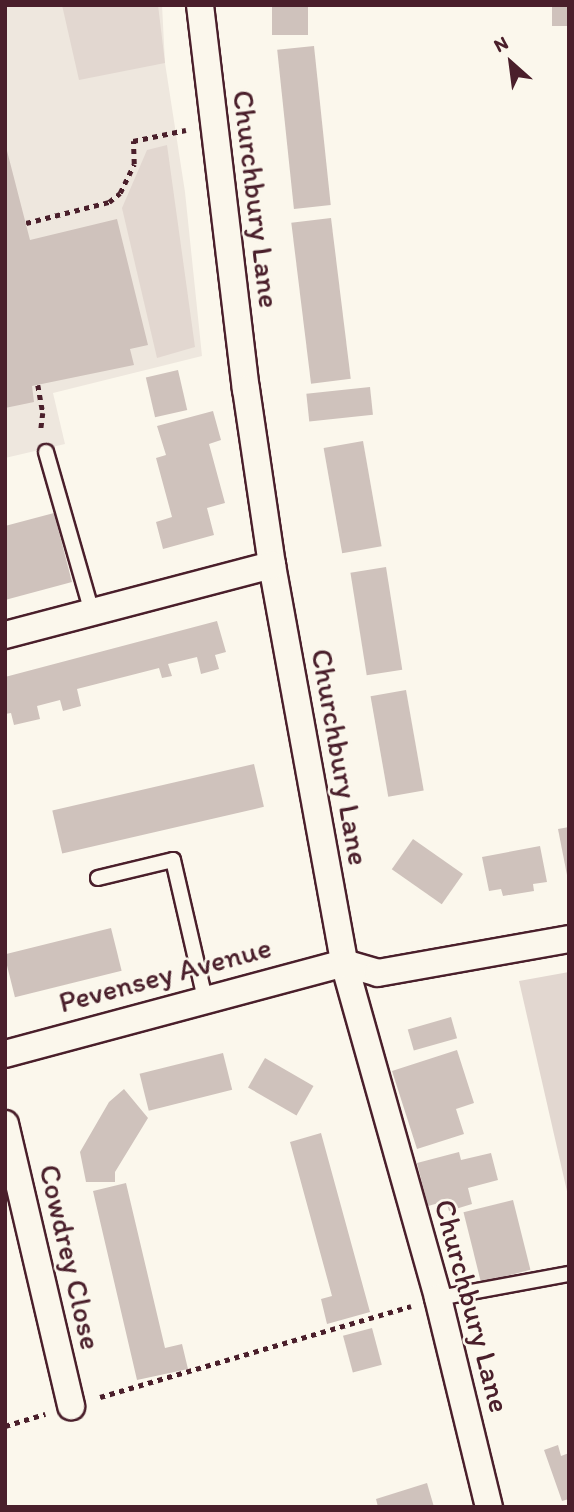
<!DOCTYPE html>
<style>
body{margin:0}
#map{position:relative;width:574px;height:1512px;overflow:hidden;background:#fbf7ec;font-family:Itim,sans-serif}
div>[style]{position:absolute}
.built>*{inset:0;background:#eee7de}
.green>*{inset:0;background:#e2d7d0}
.building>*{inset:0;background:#cfc2bc;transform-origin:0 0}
.path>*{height:4.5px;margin-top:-2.25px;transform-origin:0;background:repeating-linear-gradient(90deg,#4a1f2b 0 5px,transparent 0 10px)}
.roads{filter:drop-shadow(2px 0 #4a1f2b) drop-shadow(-2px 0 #4a1f2b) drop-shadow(0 2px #4a1f2b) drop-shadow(0 -2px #4a1f2b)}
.service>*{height:14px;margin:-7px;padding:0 7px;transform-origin:7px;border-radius:7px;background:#fbf7ec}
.minor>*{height:26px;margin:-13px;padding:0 13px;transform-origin:13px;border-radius:13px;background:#fbf7ec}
span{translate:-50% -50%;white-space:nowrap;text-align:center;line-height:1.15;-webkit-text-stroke:5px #fbf7ec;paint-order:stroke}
.street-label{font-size:30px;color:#4a1f2b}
.frame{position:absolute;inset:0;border:7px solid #4a1f2b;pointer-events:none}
.north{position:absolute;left:476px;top:28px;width:70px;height:70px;-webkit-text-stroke:5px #fbf7ec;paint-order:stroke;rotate:332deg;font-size:19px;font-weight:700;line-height:28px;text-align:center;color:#4a1f2b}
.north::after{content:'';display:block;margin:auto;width:24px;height:32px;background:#4a1f2b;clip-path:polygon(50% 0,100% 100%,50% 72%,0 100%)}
</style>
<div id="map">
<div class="built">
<i style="clip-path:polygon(5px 5px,162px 5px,165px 63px,185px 192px,202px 356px,53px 393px,65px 444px,5px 458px)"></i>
</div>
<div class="green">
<i style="clip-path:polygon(62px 5px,158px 5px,165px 63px,79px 80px)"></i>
<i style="clip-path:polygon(167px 145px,195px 347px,157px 358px,122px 208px,147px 150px)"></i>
<i style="clip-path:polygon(569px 972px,569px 1200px,519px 981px)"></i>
</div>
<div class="building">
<i style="left:272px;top:5px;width:36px;height:30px"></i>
<i style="left:552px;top:5px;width:17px;height:21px"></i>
<i style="left:314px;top:46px;width:160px;height:37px;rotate:84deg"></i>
<i style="clip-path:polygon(5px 143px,30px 240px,117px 219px,148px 345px,130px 349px,134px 365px,32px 386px,34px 402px,5px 408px)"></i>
<i style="left:331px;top:218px;width:162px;height:40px;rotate:83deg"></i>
<i style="left:178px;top:370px;width:41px;height:33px;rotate:77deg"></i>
<i style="left:370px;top:387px;width:28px;height:64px;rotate:84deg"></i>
<i style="clip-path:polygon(213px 411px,221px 440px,209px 444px,225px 503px,207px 508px,214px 535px,163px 549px,156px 522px,172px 517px,156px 458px,166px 455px,157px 426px)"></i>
<i style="left:363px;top:441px;width:107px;height:40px;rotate:80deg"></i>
<i style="clip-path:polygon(54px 513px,72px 582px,5px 600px,5px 526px)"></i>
<i style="left:386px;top:567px;width:104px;height:36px;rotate:81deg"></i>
<i style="clip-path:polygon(217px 621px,226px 652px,215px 655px,219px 669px,201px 674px,197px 657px,168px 664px,172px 676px,162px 678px,159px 668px,77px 689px,81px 706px,63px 711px,60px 700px,37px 706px,40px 719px,14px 725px,11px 713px,5px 714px,5px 677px)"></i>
<i style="left:406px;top:690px;width:102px;height:36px;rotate:80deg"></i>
<i style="left:254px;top:764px;width:44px;height:207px;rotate:77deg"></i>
<i style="clip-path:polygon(569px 827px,569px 875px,567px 875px,558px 829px)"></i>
<i style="left:413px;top:839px;width:61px;height:37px;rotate:35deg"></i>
<i style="clip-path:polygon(540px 846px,547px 882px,533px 884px,534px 891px,503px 896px,501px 889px,489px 891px,482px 857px)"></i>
<i style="left:111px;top:928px;width:44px;height:110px;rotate:76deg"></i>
<i style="left:451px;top:1017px;width:22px;height:45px;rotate:74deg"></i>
<i style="clip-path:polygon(457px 1050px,474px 1103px,456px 1109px,464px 1134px,417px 1149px,392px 1071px)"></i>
<i style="left:223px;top:1053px;width:38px;height:86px;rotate:76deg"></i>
<i style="left:265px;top:1058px;width:56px;height:34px;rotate:30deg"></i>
<i style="clip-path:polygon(124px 1089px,148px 1118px,115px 1172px,115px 1182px,86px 1182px,80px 1152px,109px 1102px)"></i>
<i style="clip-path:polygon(321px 1133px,370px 1312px,327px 1324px,321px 1299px,332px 1296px,290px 1142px)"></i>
<i style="clip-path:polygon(459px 1152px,461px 1160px,491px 1153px,498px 1180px,468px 1188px,472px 1204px,449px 1211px,446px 1201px,428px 1206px,417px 1163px)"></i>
<i style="clip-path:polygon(126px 1183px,165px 1348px,182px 1344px,188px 1369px,137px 1380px,93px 1191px)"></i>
<i style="left:513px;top:1200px;width:72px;height:51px;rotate:76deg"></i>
<i style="left:372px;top:1328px;width:38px;height:30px;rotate:75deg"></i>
<i style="clip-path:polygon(558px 1445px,561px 1456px,569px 1453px,569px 1499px,562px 1501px,544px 1450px)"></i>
<i style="clip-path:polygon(427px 1483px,434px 1507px,378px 1507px,376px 1499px)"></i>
</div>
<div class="path">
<i style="left:26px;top:223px;width:86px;rotate:-14.2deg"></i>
<i style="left:109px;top:202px;width:14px;rotate:-39deg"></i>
<i style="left:120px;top:193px;width:32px;rotate:-64deg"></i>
<i style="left:134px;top:164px;width:23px;rotate:-92deg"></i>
<i style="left:133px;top:141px;width:54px;rotate:-11.7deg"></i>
<i style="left:38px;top:385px;width:28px;rotate:80deg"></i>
<i style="left:43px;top:413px;width:17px;rotate:97deg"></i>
<i style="left:100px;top:1397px;width:324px;rotate:-16.3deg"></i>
<i style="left:5px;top:1426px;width:42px;rotate:-16.7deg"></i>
</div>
<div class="roads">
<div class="service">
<i style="left:46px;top:452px;width:166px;rotate:74deg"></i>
<i style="left:98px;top:878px;width:77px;rotate:-13.5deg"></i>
<i style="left:173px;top:860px;width:143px;rotate:77deg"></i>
<i style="left:438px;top:1298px;width:133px;rotate:-10.4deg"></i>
</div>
<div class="minor">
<i style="left:200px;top:5px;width:387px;rotate:83.2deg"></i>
<i style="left:246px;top:389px;width:178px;rotate:81.6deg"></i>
<i style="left:272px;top:565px;width:404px;rotate:79.7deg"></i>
<i style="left:344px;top:963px;width:348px;rotate:74.3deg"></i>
<i style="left:438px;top:1298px;width:215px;rotate:76.3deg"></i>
<i style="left:5px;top:635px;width:276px;rotate:-14.7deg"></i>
<i style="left:5px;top:1054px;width:351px;rotate:-15deg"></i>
<i style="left:344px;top:963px;width:35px;rotate:16deg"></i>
<i style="left:378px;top:973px;width:194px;rotate:-10.1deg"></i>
<i style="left:5px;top:1124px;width:290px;rotate:76.8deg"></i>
</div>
</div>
<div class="street-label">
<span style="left:256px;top:199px;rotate:83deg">Churchbury Lane</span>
<span style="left:340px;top:757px;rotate:80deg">Churchbury Lane</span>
<span style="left:165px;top:975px;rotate:-15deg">Pevensey Avenue</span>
<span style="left:70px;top:1257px;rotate:77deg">Cowdrey Close</span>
<span style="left:472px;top:1306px;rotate:75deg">Churchbury Lane</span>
</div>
<div class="frame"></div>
<div class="north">N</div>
</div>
